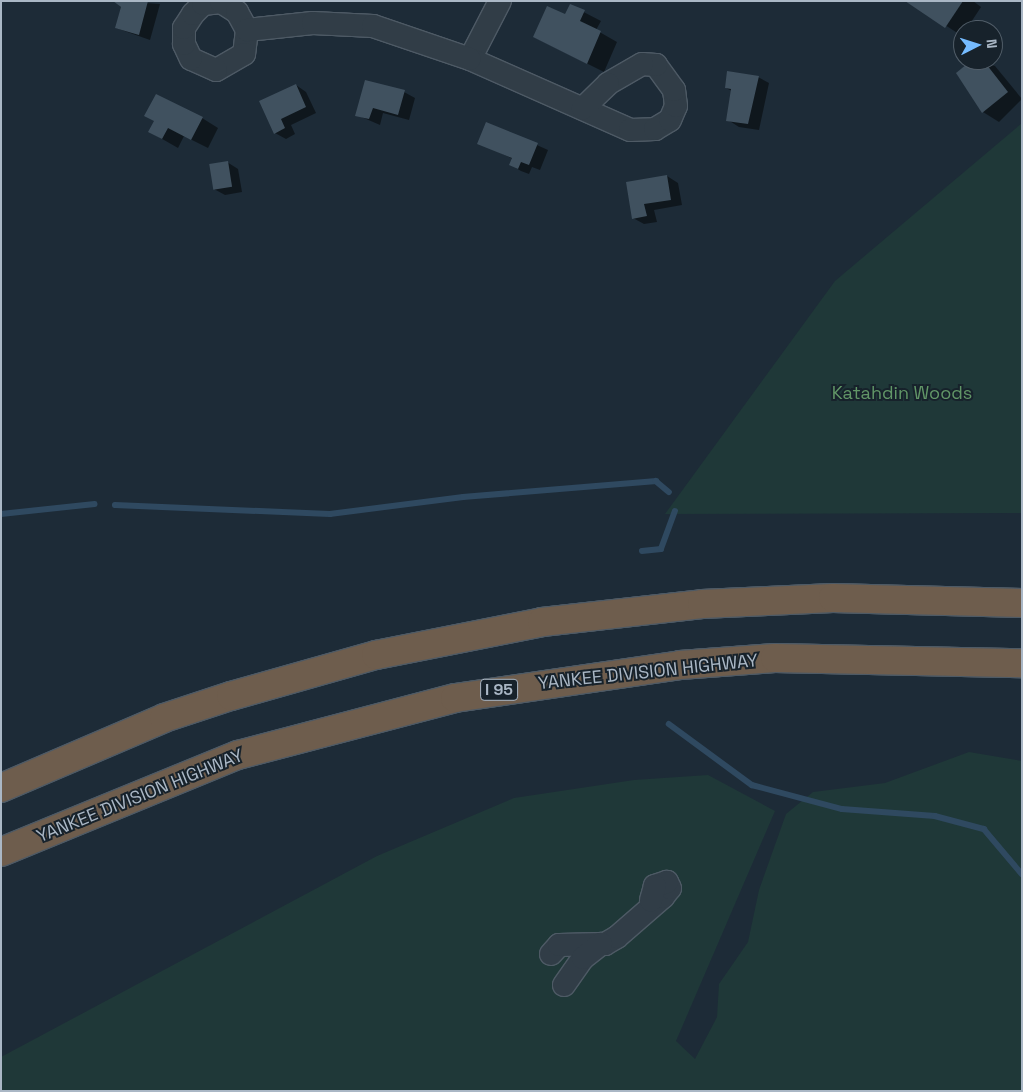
<!DOCTYPE html>
<style>
body{margin:0}
#map{position:relative;width:1023px;height:1092px;overflow:hidden;background:#1d2b37;font-family:"Space Grotesk",sans-serif}
div>[style]{position:absolute}
.green>*{inset:0;background:#1f3838}
.shadow>*{inset:0;background:#0007}
.stream>*{height:5.5px;margin:-2.75px;padding:0 2.75px;transform-origin:2.75px;border-radius:2.75px;background:#2f4960}
.building>*{inset:0;background:#40515f;transform-origin:0 0}
.roads{filter:drop-shadow(1px 0 #4e5a65) drop-shadow(-1px 0 #4e5a65) drop-shadow(0 1px #4e5a65) drop-shadow(0 -1px #4e5a65)}
.minor>*{height:22px;margin:-11px;padding:0 11px;transform-origin:11px;border-radius:11px;background:#313d47}
.highway>*{height:28px;margin:-14px;padding:0 14px;transform-origin:14px;border-radius:14px;background:#6e5d4d}
span{translate:-50% -50%;white-space:nowrap;text-align:center;line-height:1.15;-webkit-text-stroke:4px #17222b;paint-order:stroke}
.shield-label span{padding:1px 4px;background:#17222b;border:1px solid;border-radius:4px;-webkit-text-stroke-width:0}
.shield-label{font-size:16px;color:#aab7c5;font-weight:700}
.park-label{font-size:18px;color:#619667}
.street-label{font-size:18px;color:#aab7c5}
.frame{position:absolute;inset:0;border:2px solid #aab7c5;pointer-events:none}
.north{position:absolute;left:953px;top:20px;width:50px;height:50px;box-sizing:border-box;background:#17222b;border:1px solid #525e69;border-radius:50%;rotate:85deg;font-size:14px;font-weight:700;line-height:20px;text-align:center;color:#aab7c5}
.north::after{content:'';display:block;margin:auto;width:18px;height:22px;background:#75bbff;clip-path:polygon(50% 0,100% 100%,50% 72%,0 100%)}
</style>
<div id="map">
<div class="green">
<i style="clip-path:polygon(1022px 123px,1022px 513px,665px 514px,835px 281px)"></i>
<i style="clip-path:polygon(969px 752px,1022px 761px,1022px 1091px,1px 1091px,1px 1057px,377px 856px,514px 798px,634px 780px,708px 775px,775px 811px,676px 1041px,695px 1059px,717px 1017px,719px 984px,748px 942px,759px 890px,786px 814px,813px 792px,885px 783px)"></i>
</div>
<div class="shadow">
<i style="clip-path:polygon(114px 1px,160px 4px,150px 40px,116px 28px,122px 8px)"></i>
<i style="clip-path:polygon(908px 1px,973px 1px,981px 7px,962px 36px)"></i>
<i style="clip-path:polygon(570px 5px,601px 21px,596px 30px,617px 42px,604px 72px,534px 37px,566px 16px)"></i>
<i style="clip-path:polygon(974px 60px,995px 66px,1022px 99px,999px 122px,983px 112px)"></i>
<i style="clip-path:polygon(758px 77px,769px 83px,759px 130px,739px 127px,728px 120px,732px 91px,726px 88px)"></i>
<i style="clip-path:polygon(296px 85px,306px 92px,316px 113px,291px 125px,295px 134px,286px 139px,275px 133px)"></i>
<i style="clip-path:polygon(404px 92px,415px 98px,409px 120px,383px 113px,380px 125px,357px 115px)"></i>
<i style="clip-path:polygon(202px 118px,218px 128px,208px 148px,184px 136px,178px 148px,150px 132px)"></i>
<i style="clip-path:polygon(487px 123px,548px 150px,540px 170px,532px 167px,529px 174px,521px 171px,511px 165px,513px 159px,479px 143px)"></i>
<i style="clip-path:polygon(227px 162px,238px 169px,242px 192px,225px 195px,214px 189px)"></i>
<i style="clip-path:polygon(667px 176px,678px 183px,682px 205px,654px 210px,657px 222px,644px 224px,633px 218px,627px 183px)"></i>
</div>
<div class="stream">
<i style="left:115px;top:505px;width:215px;rotate:2.4deg"></i>
<i style="left:330px;top:514px;width:134px;rotate:-7.3deg"></i>
<i style="left:463px;top:497px;width:194px;rotate:-4.7deg"></i>
<i style="left:656px;top:481px;width:17px;rotate:40deg"></i>
<i style="left:1px;top:514px;width:94px;rotate:-6.1deg"></i>
<i style="left:642px;top:551px;width:19px;rotate:-6deg"></i>
<i style="left:661px;top:549px;width:40px;rotate:-69.8deg"></i>
<i style="left:669px;top:724px;width:103px;rotate:36.3deg"></i>
<i style="left:752px;top:785px;width:93px;rotate:14.9deg"></i>
<i style="left:842px;top:809px;width:93px;rotate:4.3deg"></i>
<i style="left:935px;top:816px;width:51px;rotate:14.9deg"></i>
<i style="left:984px;top:829px;width:59px;rotate:49.8deg"></i>
</div>
<div class="building">
<i style="clip-path:polygon(113px 1px,148px 1px,139px 35px,115px 28px,121px 7px)"></i>
<i style="clip-path:polygon(905px 1px,963px 1px,945px 28px)"></i>
<i style="clip-path:polygon(570px 4px,585px 10px,580px 21px,601px 31px,587px 64px,533px 37px,547px 6px,565px 14px)"></i>
<i style="clip-path:polygon(972px 60px,983px 60px,1008px 92px,982px 113px,956px 73px)"></i>
<i style="clip-path:polygon(727px 71px,759px 76px,748px 124px,726px 121px,731px 89px,725px 88px)"></i>
<i style="clip-path:polygon(365px 80px,405px 90px,398px 115px,373px 108px,369px 119px,355px 116px)"></i>
<i style="clip-path:polygon(296px 84px,306px 107px,281px 119px,285px 128px,274px 134px,259px 101px)"></i>
<i style="clip-path:polygon(156px 94px,203px 117px,191px 140px,168px 128px,162px 139px,148px 132px,154px 121px,144px 116px)"></i>
<i style="clip-path:polygon(486px 122px,538px 143px,529px 165px,521px 162px,518px 169px,509px 165px,512px 158px,477px 144px)"></i>
<i style="left:228px;top:161px;width:26px;height:19px;rotate:81deg"></i>
<i style="clip-path:polygon(667px 175px,671px 200px,644px 204px,647px 216px,632px 219px,626px 182px)"></i>
</div>
<div class="roads">
<div class="minor">
<i style="left:500px;top:1px;width:65px;rotate:117.3deg"></i>
<i style="left:470px;top:59px;width:175px;rotate:23.9deg"></i>
<i style="left:630px;top:130px;width:25px;rotate:-2deg"></i>
<i style="left:655px;top:129px;width:17px;rotate:-31deg"></i>
<i style="left:670px;top:120px;width:15px;rotate:-67deg"></i>
<i style="left:676px;top:106px;width:16px;rotate:-97deg"></i>
<i style="left:674px;top:90px;width:31px;rotate:-126deg"></i>
<i style="left:656px;top:65px;width:14px;rotate:-176deg"></i>
<i style="left:642px;top:64px;width:39px;rotate:150deg"></i>
<i style="left:608px;top:84px;width:35px;rotate:136deg"></i>
<i style="left:247px;top:30px;width:24px;rotate:97deg"></i>
<i style="left:244px;top:54px;width:32px;rotate:150deg"></i>
<i style="left:216px;top:70px;width:27px;rotate:-156deg"></i>
<i style="left:191px;top:59px;width:17px;rotate:-115deg"></i>
<i style="left:184px;top:44px;width:16px;rotate:-90deg"></i>
<i style="left:184px;top:28px;width:17px;rotate:-57deg"></i>
<i style="left:193px;top:14px;width:14px;rotate:-45deg"></i>
<i style="left:203px;top:4px;width:18px;rotate:-6deg"></i>
<i style="left:221px;top:2px;width:19px;rotate:32deg"></i>
<i style="left:237px;top:12px;width:21px;rotate:61deg"></i>
<i style="left:247px;top:30px;width:66px;rotate:-6.1deg"></i>
<i style="left:313px;top:23px;width:60px;rotate:2.9deg"></i>
<i style="left:373px;top:26px;width:102px;rotate:18.8deg"></i>
<i style="left:551px;top:954px;width:12px;rotate:-48deg"></i>
<i style="left:559px;top:945px;width:46px;rotate:-1.2deg"></i>
<i style="left:605px;top:944px;width:14px;rotate:-30deg"></i>
<i style="left:617px;top:937px;width:61px;rotate:-41deg"></i>
<i style="left:663px;top:897px;width:11px;rotate:-52deg"></i>
<i style="left:670px;top:888px;width:7px;rotate:-117deg"></i>
<i style="left:667px;top:882px;width:13px;rotate:162deg"></i>
<i style="left:655px;top:886px;width:15px;rotate:106deg"></i>
<i style="left:564px;top:985px;width:33px;rotate:-55deg"></i>
<i style="left:583px;top:958px;width:23px;rotate:-38deg"></i>
</div>
<div class="highway">
<i style="left:1px;top:788px;width:177px;rotate:-23.2deg"></i>
<i style="left:164px;top:718px;width:71px;rotate:-18.2deg"></i>
<i style="left:231px;top:696px;width:151px;rotate:-15.8deg"></i>
<i style="left:376px;top:655px;width:169px;rotate:-11.2deg"></i>
<i style="left:542px;top:622px;width:161px;rotate:-6.4deg"></i>
<i style="left:702px;top:604px;width:131px;rotate:-2.6deg"></i>
<i style="left:833px;top:598px;width:189px;rotate:1.5deg"></i>
<i style="left:1px;top:852px;width:256px;rotate:-22.3deg"></i>
<i style="left:238px;top:755px;width:224px;rotate:-14.7deg"></i>
<i style="left:455px;top:698px;width:227px;rotate:-8.3deg"></i>
<i style="left:680px;top:665px;width:95px;rotate:-4.2deg"></i>
<i style="left:775px;top:658px;width:247px;rotate:1.2deg"></i>
</div>
</div>
<div class="shield-label">
<span style="left:499px;top:690px">I 95</span>
</div>
<div class="park-label">
<span style="left:902px;top:393px">Katahdin Woods</span>
</div>
<div class="street-label">
<span style="left:648px;top:672px;rotate:-6deg">YANKEE DIVISION HIGHWAY</span>
<span style="left:140px;top:796px;rotate:-22deg">YANKEE DIVISION HIGHWAY</span>
</div>
<div class="frame"></div>
<div class="north">N</div>
</div>
